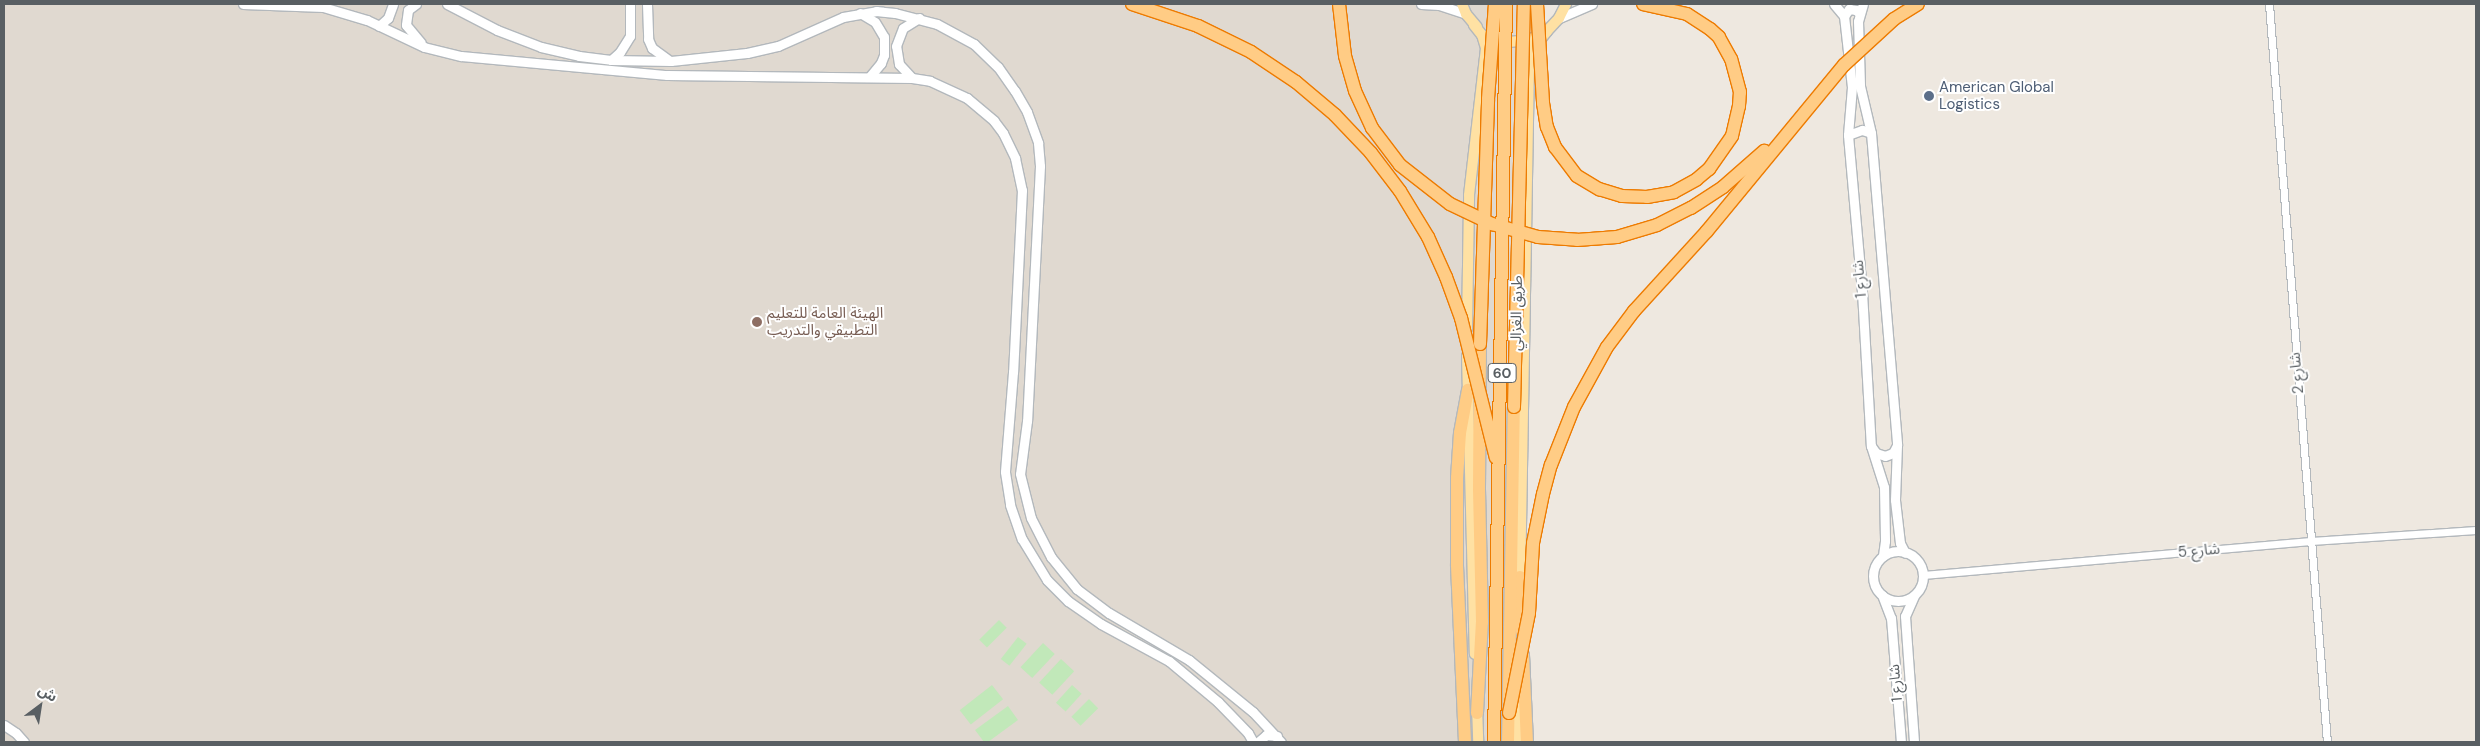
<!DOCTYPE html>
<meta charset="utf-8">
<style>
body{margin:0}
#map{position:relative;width:2480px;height:746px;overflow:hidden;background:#eee8e0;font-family:"DM Sans","Noto Sans Arabic",sans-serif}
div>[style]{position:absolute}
.education>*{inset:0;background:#e0d9d0;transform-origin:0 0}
.green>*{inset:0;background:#c1e8b9;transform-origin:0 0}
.roads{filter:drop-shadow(1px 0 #b3b8bc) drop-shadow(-1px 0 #b3b8bc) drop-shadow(0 1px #b3b8bc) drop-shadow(0 -1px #b3b8bc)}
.street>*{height:7px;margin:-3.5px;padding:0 3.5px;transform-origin:3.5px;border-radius:3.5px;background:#fff}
.secondary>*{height:9px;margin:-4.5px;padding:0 4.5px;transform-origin:4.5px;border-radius:4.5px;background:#fff}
.secondary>.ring{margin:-4.5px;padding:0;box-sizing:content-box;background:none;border:9px solid #fff;border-radius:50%}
.primary>*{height:10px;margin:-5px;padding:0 5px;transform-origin:5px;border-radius:5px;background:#ffe1a3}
.highway>*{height:12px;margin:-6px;padding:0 6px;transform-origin:6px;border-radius:6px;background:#ffcc85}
.bridges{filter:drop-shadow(1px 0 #ed7b00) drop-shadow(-1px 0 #ed7b00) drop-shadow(0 1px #ed7b00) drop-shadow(0 -1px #ed7b00)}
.highway-bridge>*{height:12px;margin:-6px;padding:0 6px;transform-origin:6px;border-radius:6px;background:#ffcc85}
.dots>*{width:14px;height:14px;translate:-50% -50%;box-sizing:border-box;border:2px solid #fff;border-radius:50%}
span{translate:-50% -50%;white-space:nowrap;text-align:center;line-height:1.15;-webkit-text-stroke:4px #fff;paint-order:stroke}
.shield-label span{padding:1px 4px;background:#fff;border:1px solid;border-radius:4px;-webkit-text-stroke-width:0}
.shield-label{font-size:14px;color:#595f63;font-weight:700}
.service-label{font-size:15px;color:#4e5e75}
.left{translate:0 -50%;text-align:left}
.street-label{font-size:15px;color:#595f63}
.education-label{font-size:15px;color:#785e54}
.frame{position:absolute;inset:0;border:5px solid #595f63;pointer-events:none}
.north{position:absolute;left:15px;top:681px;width:50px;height:50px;-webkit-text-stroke:4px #fff;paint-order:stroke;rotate:31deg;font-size:14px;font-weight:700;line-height:20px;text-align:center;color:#595f63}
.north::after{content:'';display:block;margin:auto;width:18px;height:22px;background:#595f63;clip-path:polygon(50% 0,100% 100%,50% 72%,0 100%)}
</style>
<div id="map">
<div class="education">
<i style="left:4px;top:4px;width:1512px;height:738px"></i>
</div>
<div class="green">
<i style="left:999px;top:620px;width:11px;height:28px;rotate:45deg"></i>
<i style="left:1018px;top:637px;width:11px;height:28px;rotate:38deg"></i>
<i style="left:1043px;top:643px;width:16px;height:33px;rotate:43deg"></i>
<i style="left:1061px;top:659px;width:18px;height:32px;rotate:43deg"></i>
<i style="left:992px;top:685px;width:18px;height:41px;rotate:52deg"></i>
<i style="left:1072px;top:685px;width:13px;height:24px;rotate:42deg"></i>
<i style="left:1089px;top:699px;width:13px;height:25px;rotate:45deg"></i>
<i style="clip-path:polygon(1008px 706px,1018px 720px,988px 742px,984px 742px,975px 730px)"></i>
</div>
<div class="roads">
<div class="street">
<i style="left:2269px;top:4px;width:740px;rotate:85.51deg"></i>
<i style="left:1923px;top:575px;width:389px;rotate:-5deg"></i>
<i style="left:2311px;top:541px;width:165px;rotate:-3.8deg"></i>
</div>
<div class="secondary">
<i style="left:243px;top:4px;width:80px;rotate:2.1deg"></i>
<i style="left:323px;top:7px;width:46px;rotate:16.5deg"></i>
<i style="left:367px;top:20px;width:63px;rotate:25.3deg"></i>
<i style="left:424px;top:47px;width:38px;rotate:14deg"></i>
<i style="left:461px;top:56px;width:207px;rotate:5.3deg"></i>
<i style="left:667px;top:75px;width:245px;rotate:0.7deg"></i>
<i style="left:912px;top:78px;width:18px;rotate:9deg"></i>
<i style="left:930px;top:81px;width:41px;rotate:24.7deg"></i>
<i style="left:967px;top:98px;width:35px;rotate:40deg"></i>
<i style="left:994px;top:121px;width:15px;rotate:53deg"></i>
<i style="left:1003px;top:133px;width:28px;rotate:64deg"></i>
<i style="left:1015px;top:158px;width:33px;rotate:78deg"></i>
<i style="left:1022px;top:190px;width:182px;rotate:92.8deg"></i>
<i style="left:1013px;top:372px;width:100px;rotate:94.6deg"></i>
<i style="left:1005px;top:472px;width:33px;rotate:81deg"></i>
<i style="left:1010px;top:505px;width:36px;rotate:71deg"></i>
<i style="left:1022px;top:539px;width:48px;rotate:58.6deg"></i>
<i style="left:1047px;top:580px;width:30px;rotate:45deg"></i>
<i style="left:1068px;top:601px;width:40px;rotate:34.9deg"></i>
<i style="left:1101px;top:624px;width:77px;rotate:28.6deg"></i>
<i style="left:1169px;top:661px;width:64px;rotate:39.9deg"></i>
<i style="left:1218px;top:702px;width:43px;rotate:45.9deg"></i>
<i style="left:1248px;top:733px;width:10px;rotate:61deg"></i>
<i style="left:416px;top:4px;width:10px;rotate:143deg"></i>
<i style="left:408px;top:10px;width:15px;rotate:98deg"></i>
<i style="left:406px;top:25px;width:23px;rotate:50deg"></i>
<i style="left:447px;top:4px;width:56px;rotate:27.5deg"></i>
<i style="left:497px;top:30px;width:47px;rotate:21.1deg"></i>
<i style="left:541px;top:47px;width:39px;rotate:13deg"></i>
<i style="left:579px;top:56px;width:32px;rotate:7deg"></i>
<i style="left:611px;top:60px;width:60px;rotate:1deg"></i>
<i style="left:671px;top:61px;width:76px;rotate:-6deg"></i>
<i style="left:747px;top:53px;width:32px;rotate:-13deg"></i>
<i style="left:778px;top:46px;width:71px;rotate:-24deg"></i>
<i style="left:843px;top:17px;width:34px;rotate:-10deg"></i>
<i style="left:876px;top:11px;width:19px;rotate:6deg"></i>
<i style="left:895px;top:13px;width:43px;rotate:14.7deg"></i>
<i style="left:937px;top:24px;width:42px;rotate:28.4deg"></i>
<i style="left:974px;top:44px;width:33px;rotate:44deg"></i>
<i style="left:998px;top:67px;width:29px;rotate:55deg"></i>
<i style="left:1015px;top:91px;width:24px;rotate:60deg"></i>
<i style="left:1027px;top:112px;width:33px;rotate:70deg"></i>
<i style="left:1038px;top:143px;width:23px;rotate:85deg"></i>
<i style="left:1040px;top:166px;width:255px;rotate:92.9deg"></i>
<i style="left:1027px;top:421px;width:53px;rotate:97.5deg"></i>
<i style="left:1020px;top:474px;width:45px;rotate:76deg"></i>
<i style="left:1031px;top:518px;width:44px;rotate:62.9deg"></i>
<i style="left:1051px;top:557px;width:41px;rotate:50.9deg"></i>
<i style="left:1077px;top:589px;width:40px;rotate:37deg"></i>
<i style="left:1109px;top:613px;width:93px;rotate:30.4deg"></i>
<i style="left:1189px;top:660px;width:82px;rotate:39.1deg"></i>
<i style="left:1253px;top:712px;width:41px;rotate:47deg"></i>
<i style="left:647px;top:4px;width:35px;rotate:88deg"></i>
<i style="left:648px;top:39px;width:10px;rotate:66deg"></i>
<i style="left:652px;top:48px;width:22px;rotate:36deg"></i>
<i style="left:1421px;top:4px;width:18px;rotate:3deg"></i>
<i style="left:1439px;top:5px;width:28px;rotate:18deg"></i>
<i style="left:1834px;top:4px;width:16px;rotate:50deg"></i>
<i style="left:1844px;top:16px;width:71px;rotate:83.6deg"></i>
<i style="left:1852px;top:87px;width:48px;rotate:94.8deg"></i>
<i style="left:1848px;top:135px;width:158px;rotate:84.9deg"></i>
<i style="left:1862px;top:292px;width:154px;rotate:86.7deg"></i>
<i style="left:1871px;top:446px;width:43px;rotate:72.4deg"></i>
<i style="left:1884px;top:487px;width:54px;rotate:88.9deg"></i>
<i style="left:1885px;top:541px;width:15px;rotate:98deg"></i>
<i style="left:1863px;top:4px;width:18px;rotate:106deg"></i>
<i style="left:1858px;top:21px;width:65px;rotate:88.2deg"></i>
<i style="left:1860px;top:86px;width:48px;rotate:76.8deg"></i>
<i style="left:1871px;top:133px;width:313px;rotate:85.2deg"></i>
<i style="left:1897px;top:445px;width:55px;rotate:92.1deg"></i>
<i style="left:1895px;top:500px;width:43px;rotate:83.4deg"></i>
<i style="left:1900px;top:543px;width:11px;rotate:63deg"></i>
<i style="left:860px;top:13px;width:17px;rotate:31deg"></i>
<i style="left:875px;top:22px;width:17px;rotate:59deg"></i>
<i style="left:884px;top:37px;width:18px;rotate:90deg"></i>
<i style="left:884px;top:55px;width:9px;rotate:111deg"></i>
<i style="left:881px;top:63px;width:17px;rotate:130deg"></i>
<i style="left:1844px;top:16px;width:9px;rotate:-54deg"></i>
<i style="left:1849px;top:9px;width:7px;rotate:8deg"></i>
<i style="left:1856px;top:10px;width:4px;rotate:45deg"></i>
<i style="left:1559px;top:18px;width:36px;rotate:-23deg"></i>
<i style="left:379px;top:26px;width:12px;rotate:-42deg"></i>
<i style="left:388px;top:18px;width:15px;rotate:-70deg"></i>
<i style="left:611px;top:60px;width:12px;rotate:-42deg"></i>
<i style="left:620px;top:52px;width:19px;rotate:-58deg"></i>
<i style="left:630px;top:36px;width:32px;rotate:-90deg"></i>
<i style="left:912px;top:78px;width:19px;rotate:-133deg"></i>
<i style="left:899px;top:64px;width:18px;rotate:-99deg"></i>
<i style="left:896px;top:46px;width:19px;rotate:-69deg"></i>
<i style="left:903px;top:28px;width:19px;rotate:-32deg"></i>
<i style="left:1848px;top:135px;width:15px;rotate:-20deg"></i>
<i style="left:1862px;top:130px;width:9px;rotate:18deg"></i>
<i style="left:1871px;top:446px;width:9px;rotate:54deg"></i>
<i style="left:1876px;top:453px;width:9px;rotate:18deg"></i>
<i style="left:1885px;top:456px;width:9px;rotate:-21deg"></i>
<i style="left:1893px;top:453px;width:9px;rotate:-63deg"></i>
<i class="ring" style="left:1873px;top:551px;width:41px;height:41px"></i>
<i style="left:1882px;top:595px;width:25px;rotate:69deg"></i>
<i style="left:1891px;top:618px;width:124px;rotate:85.4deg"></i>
<i style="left:1914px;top:596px;width:22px;rotate:114deg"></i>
<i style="left:1905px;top:616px;width:126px;rotate:85.9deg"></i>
<i style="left:4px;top:725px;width:14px;rotate:34deg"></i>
<i style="left:16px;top:733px;width:12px;rotate:48deg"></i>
<i style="left:1258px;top:742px;width:11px;rotate:-41deg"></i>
<i style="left:1266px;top:735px;width:11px;rotate:5deg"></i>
</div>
<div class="primary">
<i style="left:1462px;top:4px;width:11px;rotate:68deg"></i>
<i style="left:1466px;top:14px;width:17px;rotate:50deg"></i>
<i style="left:1499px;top:39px;width:10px;rotate:17deg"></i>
<i style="left:1509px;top:42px;width:20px;rotate:-6deg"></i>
<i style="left:1529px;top:40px;width:20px;rotate:-27deg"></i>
<i style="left:1547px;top:31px;width:18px;rotate:-47deg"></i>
<i style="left:1559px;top:18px;width:16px;rotate:-63deg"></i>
<i style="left:1467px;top:329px;width:134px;rotate:-89.1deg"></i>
<i style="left:1469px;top:195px;width:148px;rotate:-83.4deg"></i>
<i style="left:1486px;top:48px;width:14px;rotate:-107deg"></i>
<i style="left:1482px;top:35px;width:13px;rotate:-129deg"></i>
<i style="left:1467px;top:356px;width:298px;rotate:88.5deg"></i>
<i style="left:1520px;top:584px;width:521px;rotate:-89.01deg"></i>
<i style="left:1529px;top:63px;width:18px;rotate:-71deg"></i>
<i style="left:1535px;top:46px;width:19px;rotate:-51deg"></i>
<i style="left:1477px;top:706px;width:36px;rotate:88deg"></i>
<i style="left:1518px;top:742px;width:51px;rotate:-88.9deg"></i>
</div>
<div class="highway">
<i style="left:1520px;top:577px;width:55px;rotate:87.9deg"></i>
<i style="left:1523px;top:655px;width:87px;rotate:87.4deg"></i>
<i style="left:1477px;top:713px;width:91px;rotate:-86.9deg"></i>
<i style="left:1482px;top:622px;width:134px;rotate:-91.3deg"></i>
<i style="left:1479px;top:488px;width:144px;rotate:-89.6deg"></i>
<i style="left:1465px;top:742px;width:178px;rotate:-92.6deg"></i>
<i style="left:1457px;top:564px;width:86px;rotate:-90deg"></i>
<i style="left:1457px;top:478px;width:45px;rotate:-86.2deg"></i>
<i style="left:1460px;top:433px;width:44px;rotate:-79.5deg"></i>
<i style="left:1508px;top:742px;width:335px;rotate:-89deg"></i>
</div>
</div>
<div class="bridges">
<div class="highway-bridge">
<i style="left:1132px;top:4px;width:70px;rotate:18.4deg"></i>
<i style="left:1198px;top:26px;width:59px;rotate:26.1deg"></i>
<i style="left:1251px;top:52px;width:54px;rotate:33.7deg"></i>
<i style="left:1296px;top:82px;width:51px;rotate:40.2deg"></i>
<i style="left:1335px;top:115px;width:52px;rotate:46.5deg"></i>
<i style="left:1371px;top:153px;width:48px;rotate:52.7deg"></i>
<i style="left:1400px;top:191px;width:54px;rotate:58.7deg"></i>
<i style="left:1428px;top:237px;width:44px;rotate:65.8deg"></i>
<i style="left:1446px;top:277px;width:44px;rotate:69.9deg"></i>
<i style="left:1461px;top:318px;width:144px;rotate:76deg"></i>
<i style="left:1339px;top:4px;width:52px;rotate:83.4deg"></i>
<i style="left:1345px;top:56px;width:36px;rotate:74deg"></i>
<i style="left:1355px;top:91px;width:41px;rotate:65.3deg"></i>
<i style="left:1372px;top:128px;width:46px;rotate:52.9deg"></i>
<i style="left:1400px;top:165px;width:63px;rotate:38deg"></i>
<i style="left:1450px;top:204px;width:47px;rotate:25.5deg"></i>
<i style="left:1492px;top:224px;width:48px;rotate:15.8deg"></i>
<i style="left:1538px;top:237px;width:39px;rotate:4deg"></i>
<i style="left:1577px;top:240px;width:40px;rotate:-4.3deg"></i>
<i style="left:1617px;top:237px;width:42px;rotate:-16.7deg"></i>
<i style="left:1657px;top:225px;width:38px;rotate:-27deg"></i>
<i style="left:1691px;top:208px;width:38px;rotate:-33deg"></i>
<i style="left:1723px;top:187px;width:55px;rotate:-41.3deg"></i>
<i style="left:1537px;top:4px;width:99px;rotate:86.5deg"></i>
<i style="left:1543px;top:103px;width:24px;rotate:81deg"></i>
<i style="left:1547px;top:127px;width:22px;rotate:68deg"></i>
<i style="left:1555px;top:147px;width:36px;rotate:53deg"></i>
<i style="left:1577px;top:176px;width:26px;rotate:31deg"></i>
<i style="left:1599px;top:189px;width:24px;rotate:17deg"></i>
<i style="left:1622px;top:196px;width:25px;rotate:2deg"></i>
<i style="left:1647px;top:197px;width:27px;rotate:-10deg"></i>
<i style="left:1674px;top:192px;width:26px;rotate:-29deg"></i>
<i style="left:1697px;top:179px;width:16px;rotate:-40deg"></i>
<i style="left:1709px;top:169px;width:40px;rotate:-55.1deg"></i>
<i style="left:1732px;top:136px;width:31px;rotate:-77deg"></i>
<i style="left:1739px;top:106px;width:14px;rotate:-86deg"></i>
<i style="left:1740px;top:92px;width:34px;rotate:-105deg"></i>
<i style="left:1731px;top:59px;width:25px;rotate:-119deg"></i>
<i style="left:1719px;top:37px;width:12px;rotate:-138deg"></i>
<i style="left:1710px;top:29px;width:27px;rotate:-147deg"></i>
<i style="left:1687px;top:14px;width:45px;rotate:-167.2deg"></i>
<i style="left:1480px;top:344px;width:245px;rotate:-88.1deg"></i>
<i style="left:1488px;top:99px;width:95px;rotate:-85.8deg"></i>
<i style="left:1514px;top:407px;width:403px;rotate:-88.6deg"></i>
<i style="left:1509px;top:713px;width:102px;rotate:-78.7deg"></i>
<i style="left:1529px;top:613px;width:70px;rotate:-86.7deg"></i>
<i style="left:1533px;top:543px;width:50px;rotate:-78.5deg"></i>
<i style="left:1543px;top:494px;width:30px;rotate:-75deg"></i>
<i style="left:1551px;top:465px;width:62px;rotate:-68.4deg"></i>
<i style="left:1574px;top:407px;width:68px;rotate:-61.2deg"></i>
<i style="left:1607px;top:347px;width:45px;rotate:-53.1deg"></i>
<i style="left:1634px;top:311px;width:108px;rotate:-47.6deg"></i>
<i style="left:1707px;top:231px;width:215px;rotate:-50.5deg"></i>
<i style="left:1844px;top:65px;width:68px;rotate:-42.6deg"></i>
<i style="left:1894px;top:19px;width:28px;rotate:-32deg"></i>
<i style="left:1494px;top:742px;width:738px;rotate:-89.07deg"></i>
</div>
</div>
<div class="dots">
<i style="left:1929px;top:96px;background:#5c6f8a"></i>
<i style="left:757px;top:322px;background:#8d6e63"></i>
</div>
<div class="shield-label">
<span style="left:1502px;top:373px">60</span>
</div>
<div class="service-label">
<span class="left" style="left:1939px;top:96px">American Global<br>Logistics</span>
</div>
<div class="street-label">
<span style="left:1860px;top:279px;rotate:-95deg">شارع 1</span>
<span style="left:1517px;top:313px;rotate:-89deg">طريق الغزالي</span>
<span style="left:2297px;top:373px;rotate:-95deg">شارع 2</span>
<span style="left:2199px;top:551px;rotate:-5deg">شارع 5</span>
<span style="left:1896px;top:683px;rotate:-95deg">شارع 1</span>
</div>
<div class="education-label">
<span class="left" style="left:767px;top:322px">الهيئة العامة للتعليم<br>التطبيقي والتدريب</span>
</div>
<div class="frame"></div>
<div class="north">ش</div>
</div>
